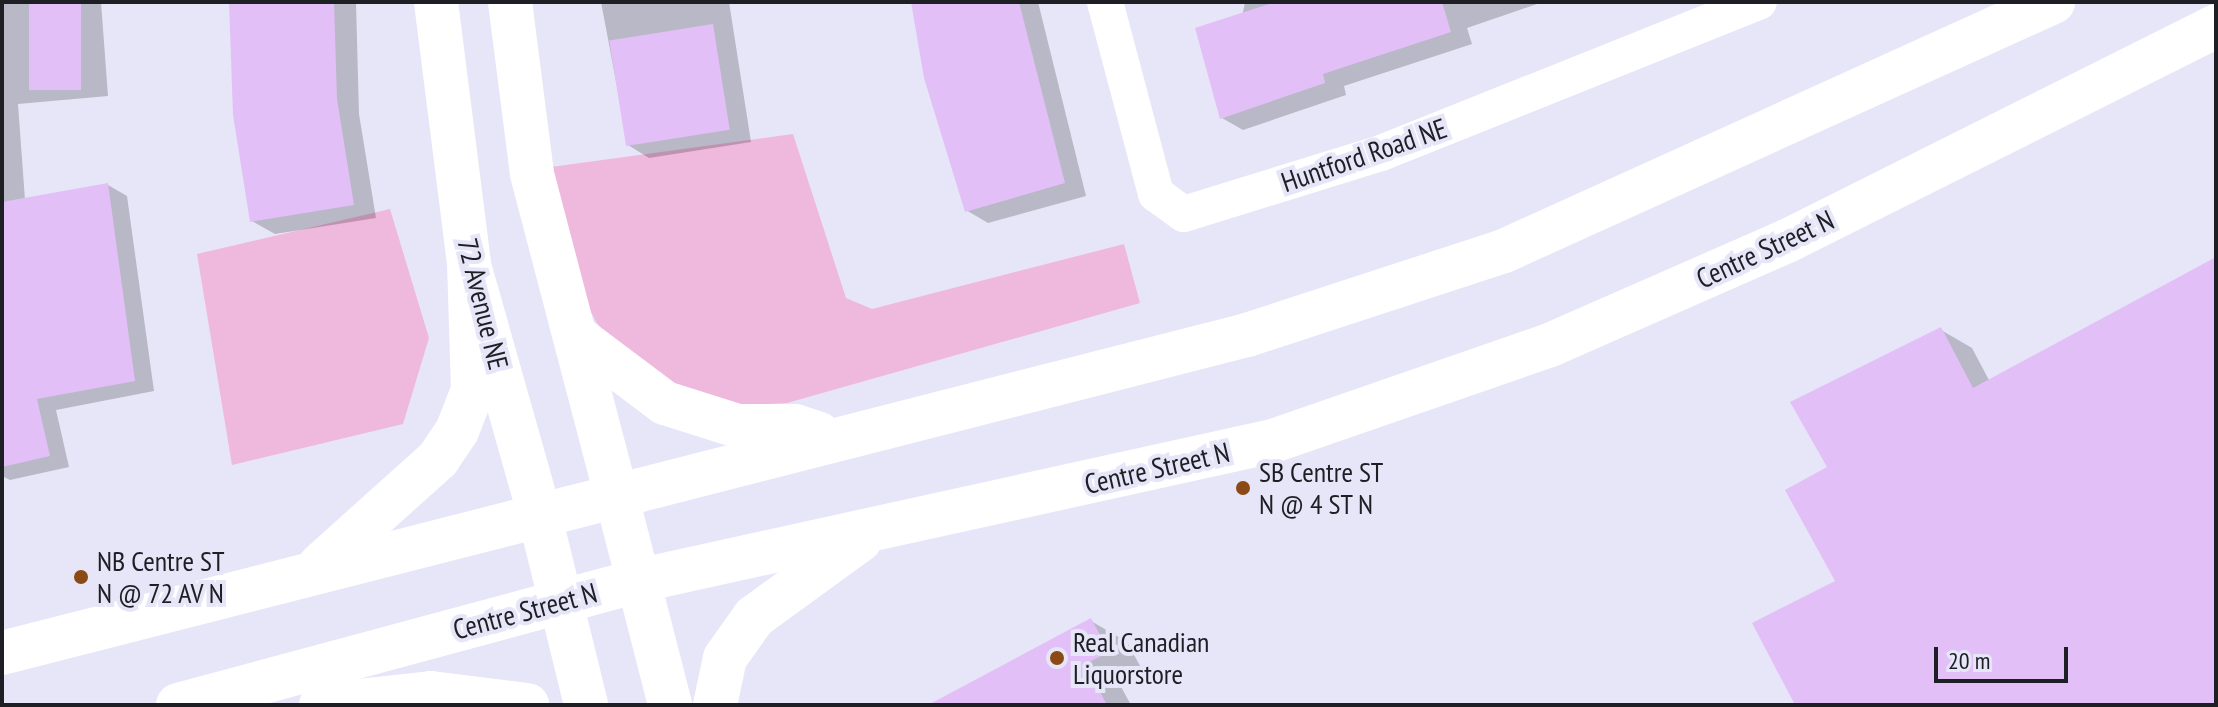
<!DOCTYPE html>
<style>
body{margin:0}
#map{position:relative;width:2218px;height:707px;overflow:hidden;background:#e6e6f8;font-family:"PT Sans Narrow",sans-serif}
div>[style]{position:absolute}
.green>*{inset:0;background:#efb8dd}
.shadow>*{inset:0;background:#0003}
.building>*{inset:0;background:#e3bff7;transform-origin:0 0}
.minor>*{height:36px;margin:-18px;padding:0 18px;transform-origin:18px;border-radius:18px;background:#fff}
.tertiary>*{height:44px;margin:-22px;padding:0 22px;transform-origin:22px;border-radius:22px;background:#fff}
.secondary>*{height:44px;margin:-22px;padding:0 22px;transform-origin:22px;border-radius:22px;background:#fff}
.dots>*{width:22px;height:22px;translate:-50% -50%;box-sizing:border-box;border:4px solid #e6e6f8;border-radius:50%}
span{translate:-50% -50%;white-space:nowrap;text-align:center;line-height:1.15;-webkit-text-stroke:8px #e6e6f8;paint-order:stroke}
.street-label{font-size:28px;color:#1e1e25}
.poi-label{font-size:28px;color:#1e1e25}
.left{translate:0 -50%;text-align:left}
.frame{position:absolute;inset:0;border:4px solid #1e1e25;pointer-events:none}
.scale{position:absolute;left:1934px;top:647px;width:134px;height:36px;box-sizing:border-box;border:4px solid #1e1e25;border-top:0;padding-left:10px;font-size:24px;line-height:28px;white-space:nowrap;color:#1e1e25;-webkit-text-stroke:6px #e6e6f8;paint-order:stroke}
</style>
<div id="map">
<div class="green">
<i style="clip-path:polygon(793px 134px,846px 298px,872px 309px,1124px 244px,1140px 303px,787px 403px,736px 406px,692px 397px,632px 366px,596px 322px,573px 276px,551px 167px)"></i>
<i style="clip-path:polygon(390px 209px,429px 338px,403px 424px,232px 465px,197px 254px)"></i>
</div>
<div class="shadow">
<i style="clip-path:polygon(2px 2px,101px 2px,108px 96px,18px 104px,25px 200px,108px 185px,127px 196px,154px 391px,56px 410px,69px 467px,10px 480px,2px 476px)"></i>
<i style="clip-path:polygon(231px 2px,356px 2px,359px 114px,376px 218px,275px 234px,252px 221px)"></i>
<i style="clip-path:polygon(601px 2px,729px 2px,751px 142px,649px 158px,628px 145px)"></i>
<i style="clip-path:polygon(913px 2px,1038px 2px,1086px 196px,988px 223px,966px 210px)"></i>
<i style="clip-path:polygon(1245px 2px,1543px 2px,1467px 28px,1472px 44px,1344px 86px,1346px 95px,1243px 130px,1222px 118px)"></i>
<i style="clip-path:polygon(2216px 260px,2216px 705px,1798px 705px,1838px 582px,1830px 468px,1941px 330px,1972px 348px,1990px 382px)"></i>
<i style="clip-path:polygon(1091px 621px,1127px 642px,1144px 673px,1120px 685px,1131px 705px,933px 705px)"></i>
</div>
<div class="building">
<i style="left:29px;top:2px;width:52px;height:88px"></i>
<i style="clip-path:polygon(229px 2px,334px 2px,337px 99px,354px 205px,250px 222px,233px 115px)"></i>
<i style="clip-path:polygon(911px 2px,1019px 2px,1065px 183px,965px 212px,924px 78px)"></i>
<i style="clip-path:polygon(1275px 2px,1442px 2px,1451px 32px,1323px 74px,1325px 83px,1220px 119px,1195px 28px)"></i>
<i style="left:713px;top:24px;width:107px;height:105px;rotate:81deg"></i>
<i style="clip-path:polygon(108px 183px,135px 381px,37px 399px,50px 456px,2px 467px,2px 202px)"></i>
<i style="clip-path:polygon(2216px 257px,2216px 705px,1795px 705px,1752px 623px,1835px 581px,1785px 490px,1827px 467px,1790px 402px,1941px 327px,1973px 388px)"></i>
<i style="clip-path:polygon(1091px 618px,1109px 652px,1085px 664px,1107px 705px,928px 705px)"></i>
</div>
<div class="minor">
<i style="left:1105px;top:2px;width:199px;rotate:75.1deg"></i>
<i style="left:1156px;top:194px;width:34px;rotate:36deg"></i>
<i style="left:1184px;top:214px;width:206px;rotate:-17.2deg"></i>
<i style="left:1381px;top:153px;width:407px;rotate:-21.8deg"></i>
</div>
<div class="tertiary">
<i style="left:436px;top:2px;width:265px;rotate:82.8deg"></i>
<i style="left:469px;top:265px;width:258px;rotate:74.2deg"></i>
<i style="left:510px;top:2px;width:173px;rotate:82.7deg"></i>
<i style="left:532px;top:174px;width:331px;rotate:75.3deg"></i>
</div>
<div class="secondary">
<i style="left:577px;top:337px;width:110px;rotate:36.9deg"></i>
<i style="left:665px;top:403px;width:77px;rotate:17.5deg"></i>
<i style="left:738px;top:426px;width:57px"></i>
<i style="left:795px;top:426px;width:25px;rotate:18deg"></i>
<i style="left:616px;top:494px;width:218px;rotate:75.6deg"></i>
<i style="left:539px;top:513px;width:198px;rotate:76.2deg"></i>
<i style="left:320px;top:565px;width:159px;rotate:-41.9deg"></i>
<i style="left:438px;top:459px;width:34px;rotate:-56deg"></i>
<i style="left:457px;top:431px;width:44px;rotate:-68.7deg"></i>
<i style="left:473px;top:390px;width:125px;rotate:-91.8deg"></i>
<i style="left:2px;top:653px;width:1285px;rotate:-14.33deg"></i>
<i style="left:1247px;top:335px;width:270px;rotate:-18.1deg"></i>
<i style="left:1504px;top:251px;width:603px;rotate:-24.4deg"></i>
<i style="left:178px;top:705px;width:475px;rotate:-15.1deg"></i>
<i style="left:637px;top:581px;width:651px;rotate:-12.41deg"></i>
<i style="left:1273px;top:441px;width:293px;rotate:-19.1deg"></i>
<i style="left:1550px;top:345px;width:259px;rotate:-23.7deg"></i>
<i style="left:1787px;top:241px;width:480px;rotate:-26.6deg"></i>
<i style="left:321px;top:705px;width:111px;rotate:-6.2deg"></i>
<i style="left:431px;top:693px;width:97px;rotate:7.1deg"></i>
<i style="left:715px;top:705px;width:48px;rotate:-78deg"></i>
<i style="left:725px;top:658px;width:50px;rotate:-54.7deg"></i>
<i style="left:754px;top:617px;width:131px;rotate:-36deg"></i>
</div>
<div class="dots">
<i style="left:1243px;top:488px;background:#8a4915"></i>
<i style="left:81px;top:577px;background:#8a4915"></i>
<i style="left:1057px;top:658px;background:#8a4915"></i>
</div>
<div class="street-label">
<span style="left:1364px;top:155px;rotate:-19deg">Huntford Road NE</span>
<span style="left:1765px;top:249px;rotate:-25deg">Centre Street N</span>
<span style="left:483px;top:304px;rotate:76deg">72 Avenue NE</span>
<span style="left:1157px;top:468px;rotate:-13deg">Centre Street N</span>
<span style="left:525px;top:611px;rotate:-15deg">Centre Street N</span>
</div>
<div class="poi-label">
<span class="left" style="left:1259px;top:488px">SB Centre ST<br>N @ 4 ST N</span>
<span class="left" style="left:97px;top:577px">NB Centre ST<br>N @ 72 AV N</span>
<span class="left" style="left:1073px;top:658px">Real Canadian<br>Liquorstore</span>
</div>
<div class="frame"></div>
<div class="scale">20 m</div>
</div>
